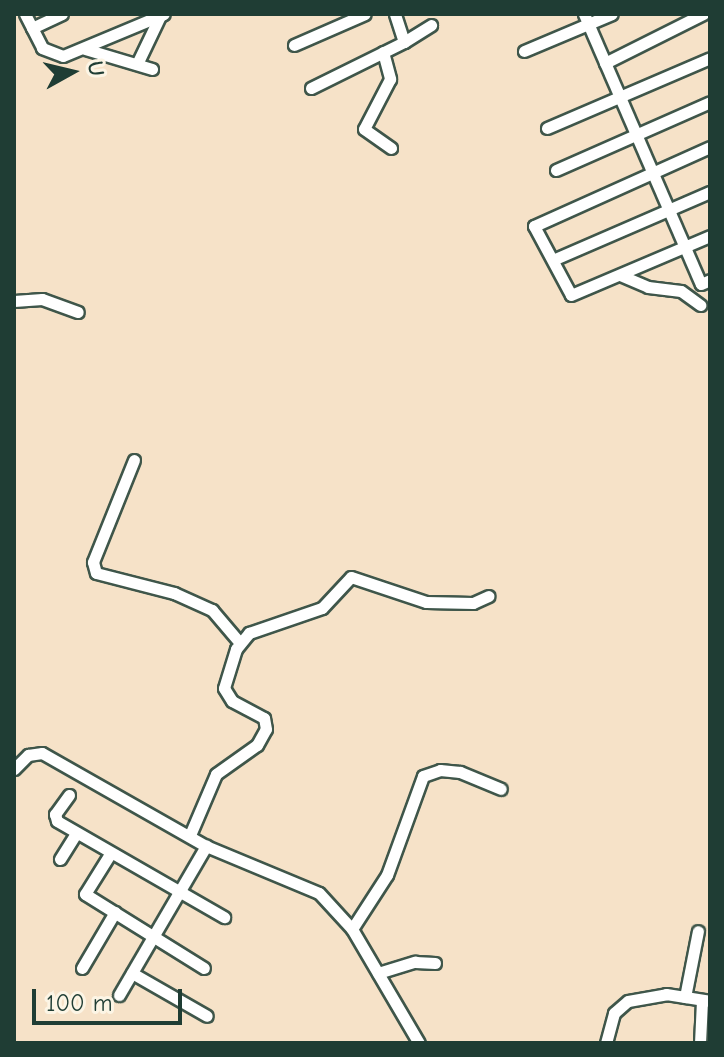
<!DOCTYPE html>
<style>
body{margin:0}
#map{position:relative;width:724px;height:1057px;overflow:hidden;background:#f6e2c8;font-family:"Comic Neue",sans-serif}
div>[style]{position:absolute}
.roads{filter:drop-shadow(2px 0 #3f564a) drop-shadow(-2px 0 #3f564a) drop-shadow(0 2px #3f564a) drop-shadow(0 -2px #3f564a)}
.street>*{height:11px;margin:-5.5px;padding:0 5.5px;transform-origin:5.5px;border-radius:5.5px;background:#fff}
span{translate:-50% -50%;white-space:nowrap;text-align:center;line-height:1.15;-webkit-text-stroke:8px #fcf5e5;paint-order:stroke}
.frame{position:absolute;inset:0;border:16px solid #1f3d34;pointer-events:none}
.north{position:absolute;left:32px;top:32px;width:80px;height:80px;-webkit-text-stroke:6px #fcf5e5;paint-order:stroke;rotate:82deg;font-size:22px;font-weight:700;line-height:32px;text-align:center;color:#1f3d34}
.north::after{content:'';display:block;margin:auto;width:28px;height:36px;background:#1f3d34;clip-path:polygon(50% 0,100% 100%,50% 72%,0 100%)}
.scale{position:absolute;left:32px;top:989px;width:150px;height:36px;box-sizing:border-box;border:4px solid #1f3d34;border-top:0;padding-left:10px;font-size:24px;line-height:28px;white-space:nowrap;color:#1f3d34;-webkit-text-stroke:6px #fcf5e5;paint-order:stroke}
</style>
<div id="map">
<div class="roads">
<div class="street">
<i style="left:25px;top:14px;width:38px;rotate:63deg"></i>
<i style="left:42px;top:48px;width:22px;rotate:21deg"></i>
<i style="left:63px;top:56px;width:109px;rotate:-22.6deg"></i>
<i style="left:584px;top:14px;width:294px;rotate:66.6deg"></i>
<i style="left:701px;top:284px;width:10px;rotate:-24deg"></i>
<i style="left:32px;top:28px;width:33px;rotate:-25deg"></i>
<i style="left:404px;top:42px;width:32px;rotate:-32deg"></i>
<i style="left:294px;top:45px;width:77px;rotate:-23.6deg"></i>
<i style="left:85px;top:49px;width:70px;rotate:16.6deg"></i>
<i style="left:524px;top:51px;width:95px;rotate:-22.8deg"></i>
<i style="left:383px;top:52px;width:28px;rotate:75deg"></i>
<i style="left:390px;top:79px;width:56px;rotate:117.5deg"></i>
<i style="left:364px;top:129px;width:33px;rotate:35deg"></i>
<i style="left:605px;top:63px;width:110px;rotate:-26.6deg"></i>
<i style="left:137px;top:64px;width:53px;rotate:-64.4deg"></i>
<i style="left:311px;top:88px;width:104px;rotate:-26.3deg"></i>
<i style="left:404px;top:42px;width:29px;rotate:-108deg"></i>
<i style="left:547px;top:128px;width:177px;rotate:-23.2deg"></i>
<i style="left:710px;top:147px;width:193px;rotate:155.8deg"></i>
<i style="left:534px;top:226px;width:78px;rotate:61.8deg"></i>
<i style="left:571px;top:295px;width:151px;rotate:-23deg"></i>
<i style="left:556px;top:170px;width:168px;rotate:-23.8deg"></i>
<i style="left:555px;top:259px;width:169px;rotate:-23.4deg"></i>
<i style="left:620px;top:275px;width:30px;rotate:23deg"></i>
<i style="left:648px;top:287px;width:33px;rotate:7deg"></i>
<i style="left:681px;top:291px;width:24px;rotate:36deg"></i>
<i style="left:14px;top:301px;width:28px;rotate:-4deg"></i>
<i style="left:42px;top:299px;width:38px;rotate:20deg"></i>
<i style="left:134px;top:460px;width:110px;rotate:111.9deg"></i>
<i style="left:93px;top:562px;width:11px;rotate:75deg"></i>
<i style="left:96px;top:573px;width:81px;rotate:14.4deg"></i>
<i style="left:174px;top:593px;width:42px;rotate:24.1deg"></i>
<i style="left:212px;top:610px;width:43px;rotate:49.7deg"></i>
<i style="left:14px;top:769px;width:20px;rotate:-45deg"></i>
<i style="left:28px;top:755px;width:14px;rotate:-8deg"></i>
<i style="left:42px;top:753px;width:189px;rotate:29.6deg"></i>
<i style="left:206px;top:846px;width:122px;rotate:22.6deg"></i>
<i style="left:319px;top:893px;width:49px;rotate:47.5deg"></i>
<i style="left:352px;top:929px;width:132px;rotate:59.6deg"></i>
<i style="left:69px;top:795px;width:24px;rotate:126deg"></i>
<i style="left:55px;top:814px;width:7px;rotate:74deg"></i>
<i style="left:57px;top:821px;width:193px;rotate:29.9deg"></i>
<i style="left:190px;top:835px;width:66px;rotate:-66.9deg"></i>
<i style="left:216px;top:774px;width:50px;rotate:-35.3deg"></i>
<i style="left:257px;top:745px;width:18px;rotate:-61deg"></i>
<i style="left:266px;top:729px;width:11px;rotate:-100deg"></i>
<i style="left:264px;top:718px;width:36px;rotate:-152deg"></i>
<i style="left:232px;top:701px;width:15px;rotate:-122deg"></i>
<i style="left:224px;top:688px;width:41px;rotate:-72.9deg"></i>
<i style="left:236px;top:649px;width:21px;rotate:-51deg"></i>
<i style="left:249px;top:633px;width:77px;rotate:-18.9deg"></i>
<i style="left:322px;top:608px;width:42px;rotate:-46.9deg"></i>
<i style="left:351px;top:577px;width:79px;rotate:18.4deg"></i>
<i style="left:426px;top:602px;width:47px;rotate:1.2deg"></i>
<i style="left:473px;top:603px;width:17px;rotate:-24deg"></i>
<i style="left:110px;top:854px;width:47px;rotate:122deg"></i>
<i style="left:85px;top:894px;width:140px;rotate:31.9deg"></i>
<i style="left:60px;top:859px;width:31px;rotate:-58deg"></i>
<i style="left:352px;top:929px;width:64px;rotate:-57.1deg"></i>
<i style="left:387px;top:875px;width:105px;rotate:-70deg"></i>
<i style="left:423px;top:776px;width:18px;rotate:-19deg"></i>
<i style="left:440px;top:770px;width:20px;rotate:6deg"></i>
<i style="left:460px;top:772px;width:44px;rotate:22.5deg"></i>
<i style="left:82px;top:968px;width:65px;rotate:-59.5deg"></i>
<i style="left:132px;top:973px;width:86px;rotate:29.8deg"></i>
<i style="left:378px;top:973px;width:39px;rotate:-17deg"></i>
<i style="left:415px;top:962px;width:20px;rotate:3deg"></i>
<i style="left:119px;top:995px;width:173px;rotate:-59.7deg"></i>
<i style="left:685px;top:997px;width:67px;rotate:-78.9deg"></i>
<i style="left:606px;top:1043px;width:31px;rotate:-75deg"></i>
<i style="left:614px;top:1013px;width:18px;rotate:-41deg"></i>
<i style="left:628px;top:1001px;width:39px;rotate:-10deg"></i>
<i style="left:666px;top:994px;width:45px;rotate:9deg"></i>
<i style="left:700px;top:1043px;width:42px;rotate:-87.3deg"></i>
</div>
</div>
<div class="frame"></div>
<div class="north">U</div>
<div class="scale">100 m</div>
</div>
